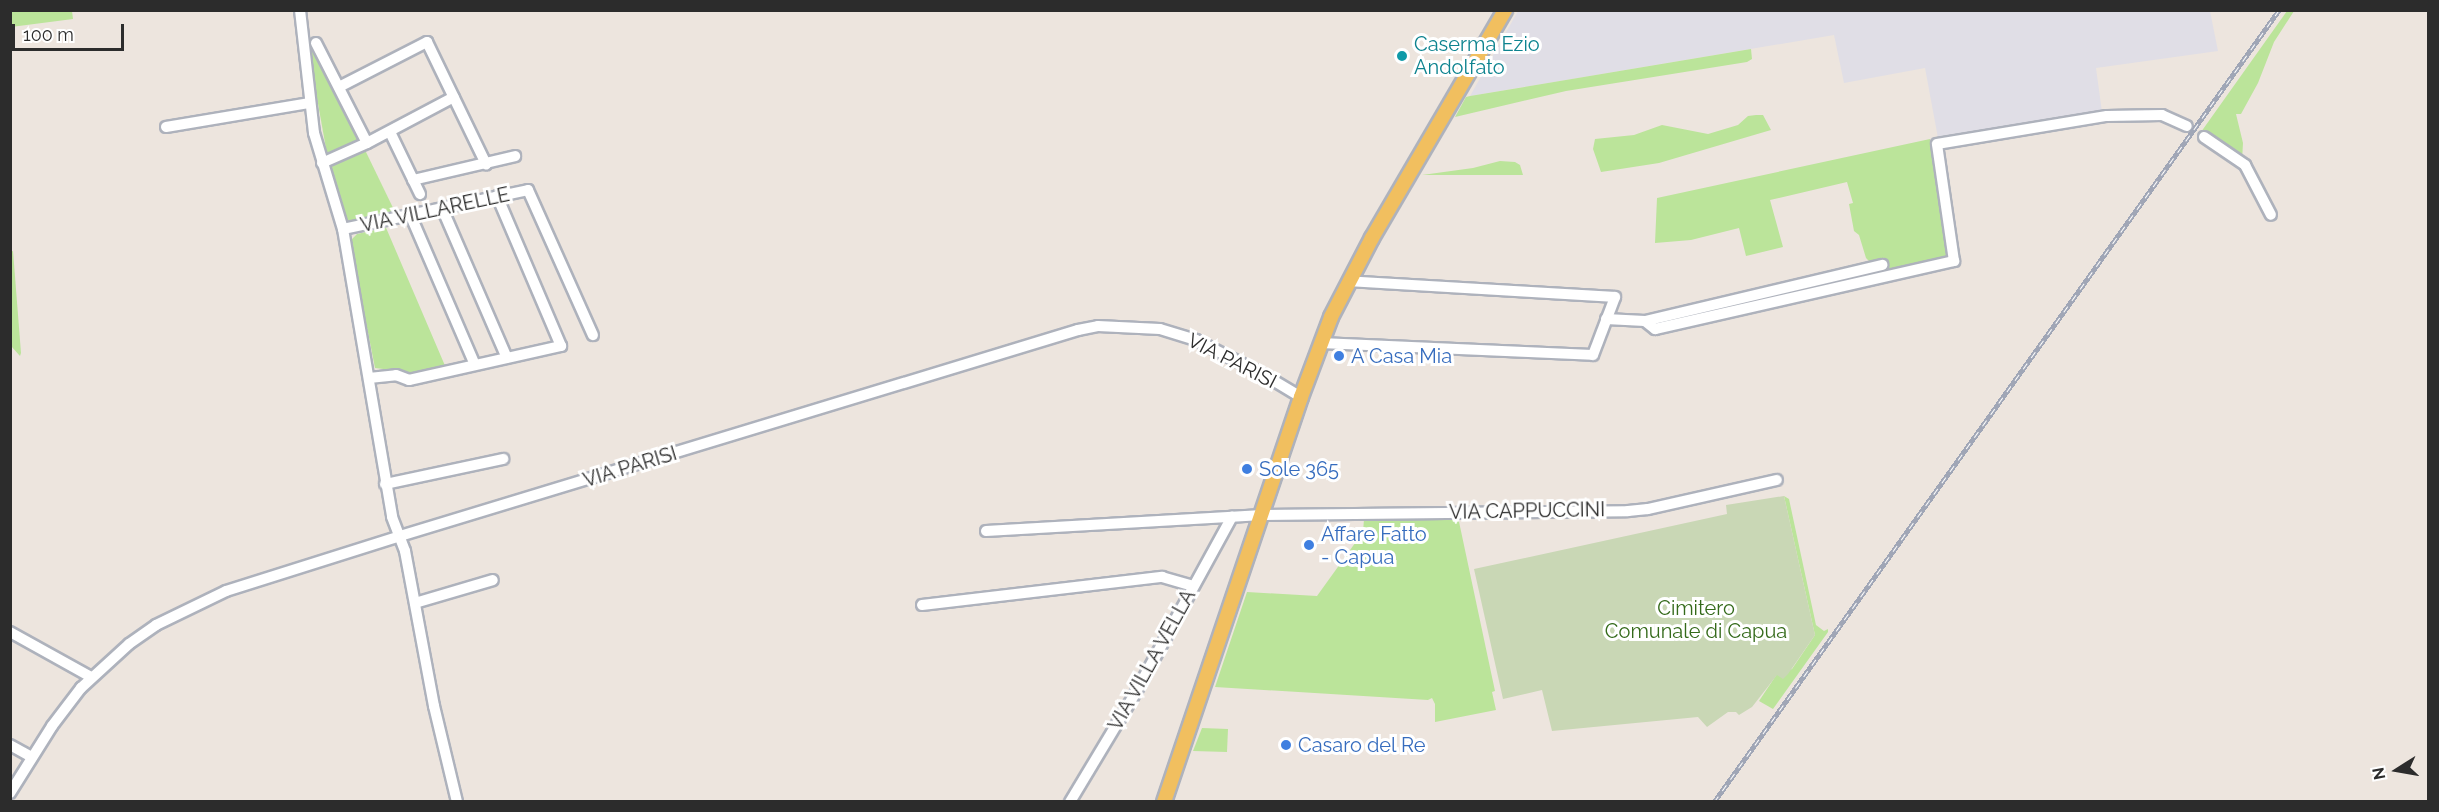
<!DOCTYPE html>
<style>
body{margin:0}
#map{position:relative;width:2439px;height:812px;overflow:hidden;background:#ede5de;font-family:Raleway,sans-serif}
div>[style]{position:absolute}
.industrial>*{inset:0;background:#e0dee6}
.green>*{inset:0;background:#bbe49a}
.cemetery>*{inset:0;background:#c9d7b5}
.minor-tunnel>*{height:10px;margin-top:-5px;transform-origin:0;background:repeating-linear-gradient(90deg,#c6c0ba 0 10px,transparent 0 15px)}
.roads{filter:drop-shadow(2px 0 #aeb2bc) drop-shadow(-2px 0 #aeb2bc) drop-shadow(0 2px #aeb2bc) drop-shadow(0 -2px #aeb2bc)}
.minor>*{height:10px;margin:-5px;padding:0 5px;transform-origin:5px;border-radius:5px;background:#fff}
.major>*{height:14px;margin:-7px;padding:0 7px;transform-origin:7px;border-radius:7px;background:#f1bf5f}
.rail>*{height:4.5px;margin-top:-2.25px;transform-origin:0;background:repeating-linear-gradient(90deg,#fff 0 7px,#a0a6b6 0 14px);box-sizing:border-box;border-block:2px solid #a0a6b6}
.dots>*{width:16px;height:16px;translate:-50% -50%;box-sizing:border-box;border:3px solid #fff;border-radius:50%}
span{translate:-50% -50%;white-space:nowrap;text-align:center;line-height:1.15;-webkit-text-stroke:6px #fff;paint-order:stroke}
.culture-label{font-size:20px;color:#0d838f}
.left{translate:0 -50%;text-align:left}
.street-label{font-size:20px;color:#2c2c2c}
.shop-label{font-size:20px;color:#366cbe}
.park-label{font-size:20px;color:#346a1a}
.frame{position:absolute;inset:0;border:12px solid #2c2c2c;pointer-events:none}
.north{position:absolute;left:2367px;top:740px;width:60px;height:60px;-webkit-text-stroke:4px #fff;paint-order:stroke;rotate:259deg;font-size:16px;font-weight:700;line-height:24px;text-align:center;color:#2c2c2c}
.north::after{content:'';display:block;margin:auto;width:21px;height:27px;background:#2c2c2c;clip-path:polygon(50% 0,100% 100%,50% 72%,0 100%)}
.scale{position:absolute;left:12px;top:24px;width:112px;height:27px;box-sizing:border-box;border:3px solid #2c2c2c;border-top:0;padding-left:8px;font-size:18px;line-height:21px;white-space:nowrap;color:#2c2c2c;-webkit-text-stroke:4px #fff;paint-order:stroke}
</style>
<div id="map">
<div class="industrial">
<i style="clip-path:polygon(1518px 11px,2210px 11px,2218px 51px,2096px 68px,2102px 112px,1938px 138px,1925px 68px,1844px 83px,1834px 35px,1470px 96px)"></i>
</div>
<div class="green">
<i style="clip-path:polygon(10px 11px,72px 11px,73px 19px,11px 27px)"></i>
<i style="clip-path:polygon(2287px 11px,2294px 11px,2274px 42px,2258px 83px,2241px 114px,2236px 114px,2243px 143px,2242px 161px,2201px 132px)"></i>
<i style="clip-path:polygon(312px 40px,361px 141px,327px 154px,307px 42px)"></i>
<i style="clip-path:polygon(1751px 49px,1752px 59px,1747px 62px,1566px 91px,1455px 117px,1466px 97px,1470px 96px)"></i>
<i style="clip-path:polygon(1756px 115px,1763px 115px,1771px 130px,1659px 163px,1601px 172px,1593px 149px,1595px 139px,1634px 135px,1662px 125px,1708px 134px,1738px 125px,1748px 116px)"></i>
<i style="clip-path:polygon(1930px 139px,1948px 239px,1948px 257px,1887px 273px,1873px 265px,1866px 258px,1859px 235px,1854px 231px,1849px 204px,1853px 203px,1847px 182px,1770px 200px,1783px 247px,1746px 256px,1739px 228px,1691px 240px,1655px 243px,1657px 198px)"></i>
<i style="clip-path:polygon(365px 150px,396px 214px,347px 224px,330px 168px,332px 162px)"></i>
<i style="clip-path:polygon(1500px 161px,1515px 162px,1520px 165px,1523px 175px,1422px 175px,1473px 168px)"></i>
<i style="clip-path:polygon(384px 223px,446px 368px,409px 377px,392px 370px,375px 368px,350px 241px,357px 234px,379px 229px)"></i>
<i style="clip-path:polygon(13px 251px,21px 353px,20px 356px,11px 346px,10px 252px)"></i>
<i style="clip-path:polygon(1784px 496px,1789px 499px,1816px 625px,1824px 631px,1828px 629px,1828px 632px,1773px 709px,1759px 701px,1777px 674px,1792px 669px,1815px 635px)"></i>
<i style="clip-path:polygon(1458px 517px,1495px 691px,1492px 692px,1496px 710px,1435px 722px,1435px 704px,1432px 698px,1428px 700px,1215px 687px,1247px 592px,1317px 596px,1363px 532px,1364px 519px)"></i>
<i style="clip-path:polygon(1202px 728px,1228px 729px,1227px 752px,1193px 751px)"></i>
</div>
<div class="cemetery">
<i style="clip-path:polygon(1784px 496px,1815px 635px,1788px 674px,1783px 679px,1777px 675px,1752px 707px,1739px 715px,1736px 712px,1728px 712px,1707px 727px,1698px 717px,1552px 731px,1542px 690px,1503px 699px,1474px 569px,1727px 514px,1726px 505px)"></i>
</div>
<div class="minor-tunnel">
<i style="left:2187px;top:126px;width:20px;rotate:33deg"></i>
</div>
<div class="roads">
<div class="minor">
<i style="left:300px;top:10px;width:124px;rotate:83.5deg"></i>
<i style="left:314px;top:133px;width:100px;rotate:73.2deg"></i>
<i style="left:343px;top:229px;width:292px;rotate:80.3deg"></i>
<i style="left:392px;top:517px;width:36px;rotate:69deg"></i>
<i style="left:405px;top:551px;width:158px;rotate:79.4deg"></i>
<i style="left:434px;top:706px;width:99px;rotate:76.5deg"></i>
<i style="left:316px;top:43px;width:112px;rotate:63deg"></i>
<i style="left:339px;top:87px;width:99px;rotate:-27.1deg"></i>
<i style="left:427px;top:42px;width:136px;rotate:64.2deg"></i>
<i style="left:166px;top:127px;width:146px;rotate:-9.5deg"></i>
<i style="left:390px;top:132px;width:69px;rotate:64.2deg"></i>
<i style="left:2204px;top:137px;width:50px;rotate:34.3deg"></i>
<i style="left:2245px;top:165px;width:56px;rotate:62.5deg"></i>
<i style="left:322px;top:163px;width:49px;rotate:-24deg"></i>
<i style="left:367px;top:143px;width:98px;rotate:-27.9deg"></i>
<i style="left:413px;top:180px;width:105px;rotate:-13.2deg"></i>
<i style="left:442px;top:208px;width:163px;rotate:66.6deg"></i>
<i style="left:410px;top:214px;width:164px;rotate:66.7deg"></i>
<i style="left:343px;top:229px;width:189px;rotate:-11.9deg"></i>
<i style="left:528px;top:190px;width:159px;rotate:65.9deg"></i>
<i style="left:1606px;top:319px;width:39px;rotate:3deg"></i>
<i style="left:1645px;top:321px;width:13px;rotate:39deg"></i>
<i style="left:1655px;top:329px;width:307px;rotate:-12.8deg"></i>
<i style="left:1954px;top:261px;width:118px;rotate:-98.3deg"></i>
<i style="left:1937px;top:144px;width:172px;rotate:-9.4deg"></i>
<i style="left:2107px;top:116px;width:55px;rotate:-1deg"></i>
<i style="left:2162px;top:115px;width:27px;rotate:24deg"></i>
<i style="left:1645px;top:321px;width:244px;rotate:-13.3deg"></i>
<i style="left:1320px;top:343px;width:273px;rotate:2.5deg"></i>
<i style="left:1593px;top:355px;width:62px;rotate:-69.2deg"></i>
<i style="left:1615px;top:297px;width:267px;rotate:-176.6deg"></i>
<i style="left:369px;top:378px;width:27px;rotate:-6deg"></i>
<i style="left:396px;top:375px;width:14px;rotate:21deg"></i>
<i style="left:409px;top:380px;width:156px;rotate:-12.6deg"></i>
<i style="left:561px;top:346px;width:163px;rotate:-113.1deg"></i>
<i style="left:385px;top:484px;width:121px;rotate:-12deg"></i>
<i style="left:986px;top:531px;width:277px;rotate:-3.3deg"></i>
<i style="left:1263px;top:515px;width:365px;rotate:-0.6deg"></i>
<i style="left:1628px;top:511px;width:20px;rotate:-6deg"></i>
<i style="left:1648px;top:509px;width:132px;rotate:-12.7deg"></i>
<i style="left:415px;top:603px;width:81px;rotate:-16.4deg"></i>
<i style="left:922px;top:605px;width:242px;rotate:-6.7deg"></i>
<i style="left:1162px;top:577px;width:32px;rotate:16deg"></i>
<i style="left:10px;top:632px;width:93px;rotate:29.1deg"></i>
<i style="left:10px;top:745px;width:25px;rotate:29deg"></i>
<i style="left:10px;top:793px;width:79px;rotate:-57.9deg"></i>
<i style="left:52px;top:726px;width:48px;rotate:-52.7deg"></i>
<i style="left:81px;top:688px;width:65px;rotate:-42.5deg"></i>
<i style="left:129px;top:644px;width:33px;rotate:-35deg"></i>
<i style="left:156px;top:625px;width:78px;rotate:-25.9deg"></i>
<i style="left:226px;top:591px;width:182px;rotate:-17.5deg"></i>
<i style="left:400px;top:536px;width:709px;rotate:-16.9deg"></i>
<i style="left:1078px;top:330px;width:20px;rotate:-11deg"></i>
<i style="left:1098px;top:326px;width:62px;rotate:2.8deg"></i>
<i style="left:1160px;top:329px;width:38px;rotate:17deg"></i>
<i style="left:1196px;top:340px;width:79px;rotate:27.2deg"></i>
<i style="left:1266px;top:376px;width:41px;rotate:31deg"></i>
<i style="left:1070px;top:802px;width:128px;rotate:-59deg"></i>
<i style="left:1136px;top:692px;width:200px;rotate:-61.3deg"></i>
</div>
<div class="major">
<i style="left:1164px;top:802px;width:428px;rotate:-71.3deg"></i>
<i style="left:1301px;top:397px;width:85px;rotate:-69.4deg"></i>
<i style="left:1331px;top:317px;width:89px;rotate:-62.6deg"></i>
<i style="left:1372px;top:238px;width:264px;rotate:-59.7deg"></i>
</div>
</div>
<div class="rail">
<i style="left:1714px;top:802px;width:973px;rotate:-54.5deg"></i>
</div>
<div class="dots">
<i style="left:1402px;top:56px;background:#0f9aa8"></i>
<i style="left:1339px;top:356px;background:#3f7fe0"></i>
<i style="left:1247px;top:469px;background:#3f7fe0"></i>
<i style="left:1309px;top:545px;background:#3f7fe0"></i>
<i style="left:1286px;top:745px;background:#3f7fe0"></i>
</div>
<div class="culture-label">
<span class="left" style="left:1414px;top:56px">Caserma Ezio<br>Andolfato</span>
</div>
<div class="street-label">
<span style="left:435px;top:210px;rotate:-12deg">VIA VILLARELLE</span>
<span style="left:1232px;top:361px;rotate:27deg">VIA PARISI</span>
<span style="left:630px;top:467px;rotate:-17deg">VIA PARISI</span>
<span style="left:1527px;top:511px;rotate:-1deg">VIA CAPPUCCINI</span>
<span style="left:1152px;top:660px;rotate:-61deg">VIA VILLA VELLA</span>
</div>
<div class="shop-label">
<span class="left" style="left:1351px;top:356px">A Casa Mia</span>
<span class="left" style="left:1259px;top:469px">Sole 365</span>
<span class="left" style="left:1321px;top:546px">Affare Fatto<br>- Capua</span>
<span class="left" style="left:1298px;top:745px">Casaro del Re</span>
</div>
<div class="park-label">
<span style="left:1696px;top:620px">Cimitero<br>Comunale di Capua</span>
</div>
<div class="frame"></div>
<div class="north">N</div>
<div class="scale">100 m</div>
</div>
